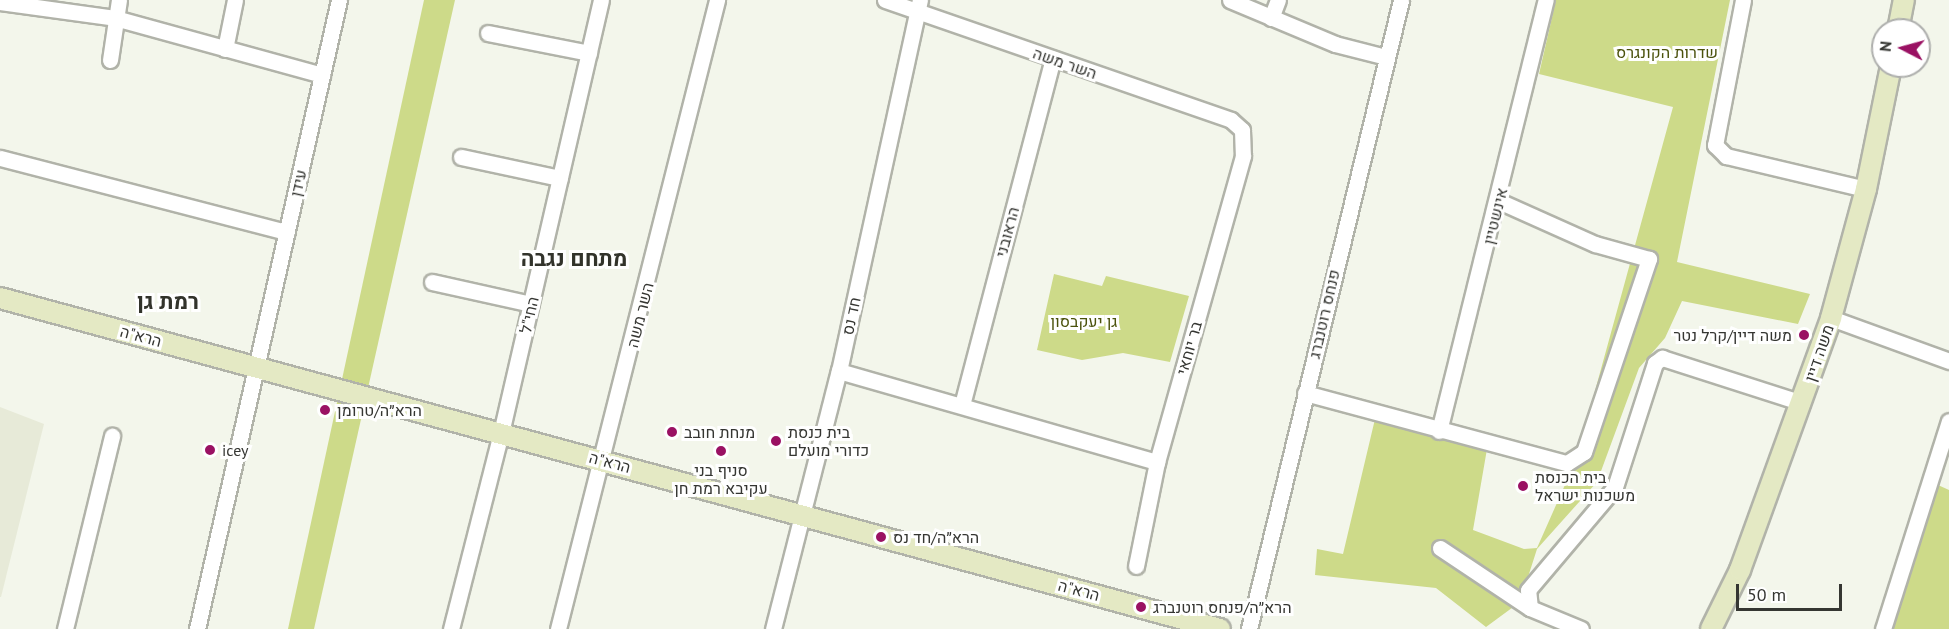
<!DOCTYPE html>
<meta charset="utf-8">
<style>
body{margin:0}
#map{position:relative;width:1949px;height:629px;overflow:hidden;background:#f3f6eb;font-family:"PT Sans",Heebo,sans-serif}
div>[style]{position:absolute}
.built>*{inset:0;background:#e7ead8}
.green>*{inset:0;background:#cdda89}
.roads{filter:drop-shadow(2px 0 #b1b3a9) drop-shadow(-2px 0 #b1b3a9) drop-shadow(0 2px #b1b3a9) drop-shadow(0 -2px #b1b3a9)}
.street>*{height:15px;margin:-7.5px;padding:0 7.5px;transform-origin:7.5px;border-radius:7.5px;background:#fff}
.secondary>*{height:20px;margin:-10px;padding:0 10px;transform-origin:10px;border-radius:10px;background:#e4e9c4}
.dots>*{width:16px;height:16px;translate:-50% -50%;box-sizing:border-box;border:3px solid #fff;border-radius:50%}
span{translate:-50% -50%;white-space:nowrap;text-align:center;line-height:1.15;-webkit-text-stroke:6px #fff;paint-order:stroke}
.park-label{font-size:16px;color:#4b520c}
.street-label{font-size:16px;color:#353632}
.poi-label{font-size:16px;color:#353632}
.right{translate:-100% -50%;text-align:right}
.left{translate:0 -50%;text-align:left}
.district-label{font-size:22px;color:#32332b;font-weight:700}
.north{position:absolute;left:1871px;top:18px;width:60px;height:60px;box-sizing:border-box;background:#fff;border:2px solid #aeafad;border-radius:50%;rotate:276deg;font-size:16px;font-weight:700;line-height:24px;text-align:center;color:#353632}
.north::after{content:'';display:block;margin:auto;width:21px;height:27px;background:#9a1163;clip-path:polygon(50% 0,100% 100%,50% 72%,0 100%)}
.scale{position:absolute;left:1736px;top:584px;width:106px;height:27px;box-sizing:border-box;border:3px solid #353632;border-top:0;padding-left:8px;font-size:18px;line-height:21px;white-space:nowrap;color:#353632;-webkit-text-stroke:4px #fff;paint-order:stroke}
</style>
<div id="map">
<div class="built">
<i style="clip-path:polygon(0 407px,44px 424px,1px 597px,0 597px)"></i>
</div>
<div class="green">
<i style="clip-path:polygon(424px 0,455px 0,314px 629px,288px 629px)"></i>
<i style="clip-path:polygon(1556px 0,1730px 0,1677px 262px,1810px 294px,1798px 324px,1682px 301px,1665px 338px,1639px 368px,1597px 482px,1537px 549px,1520px 602px,1486px 627px,1436px 588px,1315px 575px,1317px 549px,1343px 554px,1375px 419px,1487px 449px,1473px 530px,1524px 549px,1537px 548px,1576px 460px,1673px 107px,1539px 74px)"></i>
<i style="clip-path:polygon(1054px 274px,1102px 286px,1106px 276px,1189px 296px,1170px 362px,1123px 353px,1082px 360px,1037px 350px)"></i>
<i style="clip-path:polygon(1938px 485px,1949px 490px,1949px 629px,1891px 629px)"></i>
</div>
<div class="roads">
<div class="street">
<i style="left:885px;top:0;width:366px;rotate:19.1deg"></i>
<i style="left:1231px;top:120px;width:15px;rotate:42deg"></i>
<i style="left:1242px;top:130px;width:26px;rotate:88deg"></i>
<i style="left:1243px;top:156px;width:318px;rotate:105.7deg"></i>
<i style="left:1157px;top:462px;width:106px;rotate:101.4deg"></i>
<i style="left:1230px;top:0;width:114px;rotate:22.7deg"></i>
<i style="left:1335px;top:44px;width:53px;rotate:14.3deg"></i>
<i style="left:1743px;top:0;width:148px;rotate:100.9deg"></i>
<i style="left:1715px;top:145px;width:16px;rotate:45deg"></i>
<i style="left:1726px;top:156px;width:144px;rotate:13.3deg"></i>
<i style="left:0;top:2px;width:116px;rotate:7.9deg"></i>
<i style="left:115px;top:18px;width:215px;rotate:15.4deg"></i>
<i style="left:1271px;top:18px;width:19px;rotate:-69deg"></i>
<i style="left:488px;top:33px;width:103px;rotate:11.2deg"></i>
<i style="left:225px;top:49px;width:50px;rotate:-78.5deg"></i>
<i style="left:110px;top:60px;width:61px;rotate:-81.5deg"></i>
<i style="left:461px;top:157px;width:101px;rotate:12deg"></i>
<i style="left:0;top:158px;width:296px;rotate:14.5deg"></i>
<i style="left:432px;top:282px;width:101px;rotate:12.5deg"></i>
<i style="left:1831px;top:318px;width:126px;rotate:20deg"></i>
<i style="left:839px;top:371px;width:331px;rotate:16deg"></i>
<i style="left:1305px;top:393px;width:271px;rotate:15deg"></i>
<i style="left:1567px;top:463px;width:20px;rotate:-33deg"></i>
<i style="left:1584px;top:452px;width:204px;rotate:-71.4deg"></i>
<i style="left:1649px;top:259px;width:56px;rotate:-164.5deg"></i>
<i style="left:1595px;top:244px;width:105px;rotate:-155.9deg"></i>
<i style="left:962px;top:405px;width:358px;rotate:-75.3deg"></i>
<i style="left:1439px;top:431px;width:444px;rotate:-76.1deg"></i>
<i style="left:1440px;top:548px;width:108px;rotate:33.7deg"></i>
<i style="left:1530px;top:608px;width:55px;rotate:22.4deg"></i>
<i style="left:1530px;top:608px;width:18px;rotate:-96deg"></i>
<i style="left:1528px;top:590px;width:135px;rotate:-49.8deg"></i>
<i style="left:1615px;top:487px;width:130px;rotate:-72.1deg"></i>
<i style="left:1655px;top:363px;width:9px;rotate:-36deg"></i>
<i style="left:1662px;top:358px;width:147px;rotate:17.8deg"></i>
<i style="left:65px;top:629px;width:199px;rotate:-76.3deg"></i>
<i style="left:197px;top:629px;width:645px;rotate:-77.28deg"></i>
<i style="left:451px;top:629px;width:202px;rotate:-75.7deg"></i>
<i style="left:501px;top:433px;width:444px;rotate:-77deg"></i>
<i style="left:558px;top:629px;width:649px;rotate:-75.81deg"></i>
<i style="left:773px;top:629px;width:266px;rotate:-75.7deg"></i>
<i style="left:839px;top:371px;width:380px;rotate:-77.7deg"></i>
<i style="left:1249px;top:629px;width:647px;rotate:-76.41deg"></i>
<i style="left:1883px;top:629px;width:218px;rotate:-72.4deg"></i>
</div>
<div class="secondary">
<i style="left:1898px;top:30px;width:31px;rotate:-79deg"></i>
<i style="left:0;top:298px;width:1264px;rotate:15.18deg"></i>
<i style="left:1711px;top:629px;width:66px;rotate:-63.8deg"></i>
<i style="left:1740px;top:570px;width:268px;rotate:-70.1deg"></i>
<i style="left:1831px;top:318px;width:134px;rotate:-74.8deg"></i>
<i style="left:1866px;top:189px;width:126px;rotate:-78.5deg"></i>
</div>
</div>
<div class="dots">
<i style="left:1804px;top:335px;background:#9a1163"></i>
<i style="left:325px;top:410px;background:#9a1163"></i>
<i style="left:672px;top:432px;background:#9a1163"></i>
<i style="left:776px;top:441px;background:#9a1163"></i>
<i style="left:210px;top:450px;background:#9a1163"></i>
<i style="left:721px;top:451px;background:#9a1163"></i>
<i style="left:1523px;top:486px;background:#9a1163"></i>
<i style="left:881px;top:537px;background:#9a1163"></i>
<i style="left:1141px;top:607px;background:#9a1163"></i>
</div>
<div class="park-label">
<span style="left:1667px;top:52px">שדרות הקונגרס</span>
<span style="left:1084px;top:321px">גן יעקבסון</span>
</div>
<div class="street-label">
<span style="left:1065px;top:63px;rotate:19deg">השר משה</span>
<span style="left:298px;top:183px;rotate:-77deg">עידן</span>
<span style="left:1495px;top:216px;rotate:-76deg">אינשטיין</span>
<span style="left:1007px;top:232px;rotate:-75deg">הראובני</span>
<span style="left:1324px;top:314px;rotate:-77deg">פנחס רוטנברג</span>
<span style="left:529px;top:315px;rotate:-77deg">החי"ל</span>
<span style="left:640px;top:315px;rotate:-76deg">השר משה</span>
<span style="left:851px;top:316px;rotate:-78deg">חד נס</span>
<span style="left:141px;top:336px;rotate:15deg">הרא"ה</span>
<span style="left:1189px;top:348px;rotate:-74deg">בר יוחאי</span>
<span style="left:1819px;top:353px;rotate:-71deg">משה דיין</span>
<span style="left:610px;top:462px;rotate:15deg">הרא"ה</span>
<span style="left:1079px;top:590px;rotate:15deg">הרא"ה</span>
</div>
<div class="poi-label">
<span class="right" style="left:1792px;top:335px">משה דיין/קרל נטר</span>
<span class="left" style="left:337px;top:410px">הרא״ה/טרומן</span>
<span class="left" style="left:684px;top:432px">מנחת חובב</span>
<span class="left" style="left:788px;top:441px">בית כנסת<br>כדורי מועלם</span>
<span class="left" style="left:222px;top:450px">icey</span>
<span style="left:721px;top:479px">סניף בני<br>עקיבא רמת חן</span>
<span class="left" style="left:1535px;top:486px">בית הכנסת<br>משכנות ישראל</span>
<span class="left" style="left:893px;top:537px">הרא״ה/חד נס</span>
<span class="left" style="left:1153px;top:607px">הרא״ה/פנחס רוטנברג</span>
</div>
<div class="district-label">
<span style="left:574px;top:259px">מתחם נגבה</span>
<span style="left:168px;top:302px">רמת גן</span>
</div>
<div class="north">N</div>
<div class="scale">50 m</div>
</div>
